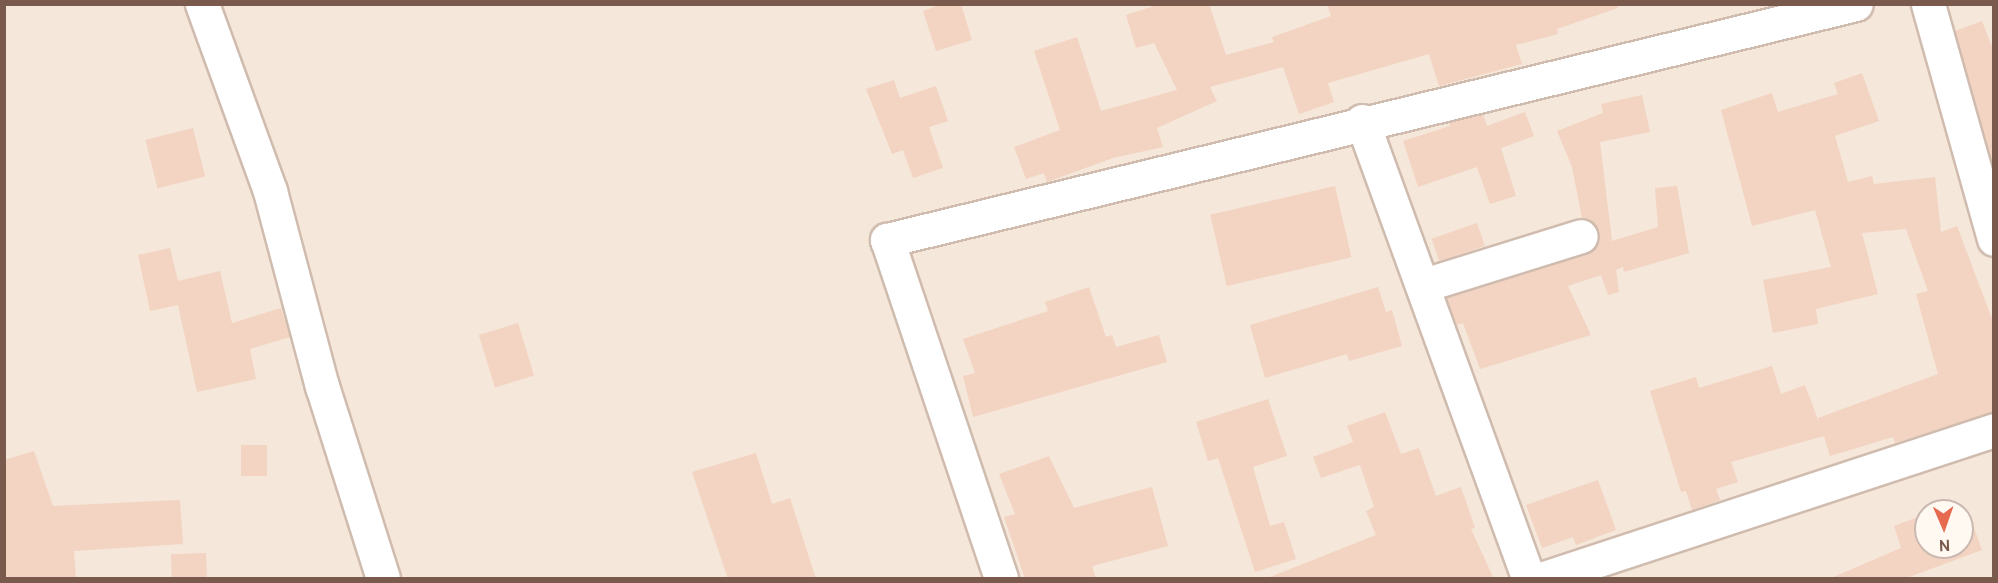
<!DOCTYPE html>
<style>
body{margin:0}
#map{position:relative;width:1998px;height:583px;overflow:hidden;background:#fdf5eb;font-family:Cabin,sans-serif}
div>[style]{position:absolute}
.residential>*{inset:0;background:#f5e7d9}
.building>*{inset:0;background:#f3d3c2;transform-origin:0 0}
.roads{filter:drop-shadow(2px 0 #d0bcaf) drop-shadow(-2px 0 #d0bcaf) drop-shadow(0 2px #d0bcaf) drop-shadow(0 -2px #d0bcaf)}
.street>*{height:33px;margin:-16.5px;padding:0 16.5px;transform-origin:16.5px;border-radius:16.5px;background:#fff}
span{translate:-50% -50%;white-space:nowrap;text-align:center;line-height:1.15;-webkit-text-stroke:4.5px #fff9f2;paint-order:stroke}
.frame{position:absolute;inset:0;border:6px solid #795a4d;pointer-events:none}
.north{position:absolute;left:1914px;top:499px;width:60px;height:60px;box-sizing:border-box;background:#fff9f2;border:2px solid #c9b9b0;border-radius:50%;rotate:178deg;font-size:16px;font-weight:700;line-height:24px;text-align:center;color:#795a4d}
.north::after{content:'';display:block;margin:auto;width:21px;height:27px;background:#e76a50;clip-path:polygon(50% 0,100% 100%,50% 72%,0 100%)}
</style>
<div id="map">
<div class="residential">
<i style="clip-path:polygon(evenodd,4px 5px,1993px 5px,1993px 578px,5px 578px,4px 5px,1926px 511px,1962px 511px,1962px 547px,1926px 547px,1926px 511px)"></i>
</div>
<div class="building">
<i style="clip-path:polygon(942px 4px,961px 4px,972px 40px,936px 51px,923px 11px)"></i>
<i style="clip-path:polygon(1160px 4px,1209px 4px,1226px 55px,1274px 42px,1272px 37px,1331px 16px,1327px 4px,1617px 4px,1618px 8px,1557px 29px,1558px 34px,1516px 45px,1522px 64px,1439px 86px,1429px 54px,1328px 83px,1334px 102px,1299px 114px,1283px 67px,1210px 87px,1217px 101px,1157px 128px,1163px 147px,1113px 158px,1047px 182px,1044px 173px,1026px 179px,1014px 147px,1060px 130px,1034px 51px,1077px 37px,1101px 111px,1177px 90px,1154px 43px,1136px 48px,1126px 15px)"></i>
<i style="clip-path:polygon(1982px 21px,1994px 52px,1993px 165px,1955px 31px)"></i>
<i style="clip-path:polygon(1862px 73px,1879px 121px,1835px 136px,1848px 182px,1872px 176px,1874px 184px,1935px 177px,1941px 232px,1957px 226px,1994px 324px,1994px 412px,1895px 443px,1893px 437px,1830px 456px,1824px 436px,1731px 462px,1738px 482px,1716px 489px,1720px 500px,1692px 510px,1686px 491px,1681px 492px,1650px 391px,1696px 377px,1699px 388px,1772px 366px,1781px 394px,1805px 385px,1820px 425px,1818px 418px,1938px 374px,1916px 294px,1928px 291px,1906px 229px,1862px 233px,1878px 294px,1816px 309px,1818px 324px,1773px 333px,1763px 280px,1831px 267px,1815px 210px,1752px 226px,1721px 110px,1772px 93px,1778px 112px,1838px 94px,1834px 83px)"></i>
<i style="clip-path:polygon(894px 80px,900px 98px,936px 86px,948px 121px,929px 127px,943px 168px,913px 178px,903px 150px,892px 154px,866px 89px)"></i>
<i style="clip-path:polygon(1642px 95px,1650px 132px,1600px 142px,1612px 241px,1658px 227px,1655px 188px,1677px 186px,1689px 253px,1624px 272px,1623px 267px,1616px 270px,1619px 292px,1608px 295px,1601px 275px,1568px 286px,1591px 335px,1480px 369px,1463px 323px,1457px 325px,1446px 298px,1594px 249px,1599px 230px,1582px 218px,1572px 167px,1557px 131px,1603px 113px,1601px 104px)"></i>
<i style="clip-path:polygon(1525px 112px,1534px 136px,1501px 148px,1516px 196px,1490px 204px,1477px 167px,1418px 187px,1403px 141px,1450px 126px,1449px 122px,1483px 114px,1487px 126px)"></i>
<i style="left:193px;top:128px;width:50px;height:49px;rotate:76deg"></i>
<i style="left:1335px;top:186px;width:73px;height:128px;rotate:77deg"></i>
<i style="left:1477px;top:223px;width:24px;height:48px;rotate:71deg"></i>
<i style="clip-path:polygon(170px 248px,178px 281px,220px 271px,232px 323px,281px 308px,290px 337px,250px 349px,256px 379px,197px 392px,178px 305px,150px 311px,138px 255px)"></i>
<i style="clip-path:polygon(1089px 287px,1106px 337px,1112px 335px,1116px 347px,1159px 335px,1167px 362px,973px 417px,963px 376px,975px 373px,963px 339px,1048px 311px,1045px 302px)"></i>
<i style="clip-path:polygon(1378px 287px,1386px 312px,1392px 310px,1402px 346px,1349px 361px,1347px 354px,1265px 378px,1250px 325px)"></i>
<i style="left:518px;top:323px;width:55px;height:41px;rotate:73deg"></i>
<i style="clip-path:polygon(1268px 399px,1287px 456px,1253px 467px,1270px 526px,1284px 522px,1296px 559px,1255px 572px,1218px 458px,1208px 461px,1196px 422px)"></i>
<i style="clip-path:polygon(1385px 412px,1401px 454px,1419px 448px,1436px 496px,1461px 487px,1475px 528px,1471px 529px,1494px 579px,1265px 579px,1376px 535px,1366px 511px,1374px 507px,1360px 465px,1321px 478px,1313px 457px,1353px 442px,1347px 426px)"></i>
<i style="left:241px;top:445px;width:26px;height:31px"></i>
<i style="clip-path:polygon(34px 451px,53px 506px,180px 500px,183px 544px,74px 551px,76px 579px,4px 579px,4px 460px)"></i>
<i style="clip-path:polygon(756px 453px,772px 504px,790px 498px,816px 579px,728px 579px,692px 472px)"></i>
<i style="clip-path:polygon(1049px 456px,1074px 508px,1152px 487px,1168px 546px,1092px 566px,1096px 579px,1025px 579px,1004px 517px,1015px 514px,999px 474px)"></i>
<i style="clip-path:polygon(1598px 480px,1616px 530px,1576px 545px,1573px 537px,1542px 548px,1526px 505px)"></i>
<i style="clip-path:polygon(1968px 511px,1982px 550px,1904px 579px,1829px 579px,1901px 548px,1894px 526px,1926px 514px,1926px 547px,1962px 547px,1962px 513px)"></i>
<i style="left:206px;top:553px;width:26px;height:35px;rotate:88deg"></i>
</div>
<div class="roads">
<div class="street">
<i style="left:202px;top:4px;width:199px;rotate:70deg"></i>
<i style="left:270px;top:191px;width:202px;rotate:75.1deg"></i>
<i style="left:322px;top:386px;width:201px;rotate:72.4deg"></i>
<i style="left:1928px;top:4px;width:244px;rotate:74.3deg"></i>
<i style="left:1362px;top:121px;width:486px;rotate:70deg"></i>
<i style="left:1424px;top:285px;width:164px;rotate:-17.3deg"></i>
<i style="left:1001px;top:578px;width:357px;rotate:-108.6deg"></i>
<i style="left:887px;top:240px;width:997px;rotate:-13.69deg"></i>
<i style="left:1544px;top:578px;width:474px;rotate:-18.2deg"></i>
</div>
</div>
<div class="frame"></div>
<div class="north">N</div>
</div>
